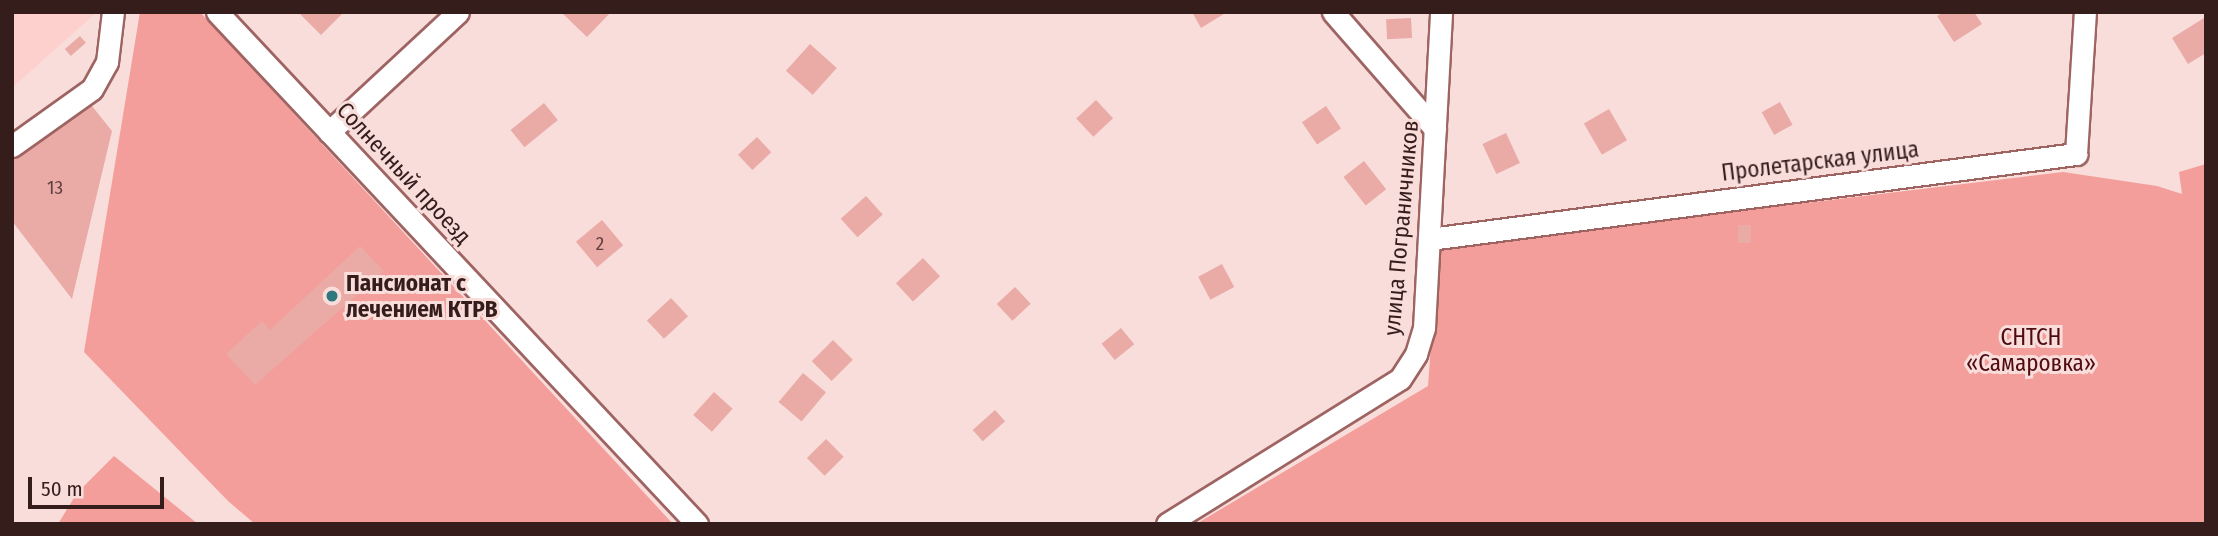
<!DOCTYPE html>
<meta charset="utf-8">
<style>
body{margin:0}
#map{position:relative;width:2218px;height:536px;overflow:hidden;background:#f8dddb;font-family:"Fira Sans Condensed",sans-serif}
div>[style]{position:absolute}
.built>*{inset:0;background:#fed0cd}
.green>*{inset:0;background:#f39e9a}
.building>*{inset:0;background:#eaaba7;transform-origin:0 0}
.roads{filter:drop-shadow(2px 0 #9e6462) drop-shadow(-2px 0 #9e6462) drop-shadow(0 2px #9e6462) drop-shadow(0 -2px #9e6462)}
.minor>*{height:21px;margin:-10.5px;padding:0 10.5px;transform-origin:10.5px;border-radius:10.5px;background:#fff}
.dots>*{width:19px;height:19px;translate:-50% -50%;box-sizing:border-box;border:4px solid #f8dddb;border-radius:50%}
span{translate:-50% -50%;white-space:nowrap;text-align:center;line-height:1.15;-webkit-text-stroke:6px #f8dddb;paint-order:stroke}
.number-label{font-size:19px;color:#62403f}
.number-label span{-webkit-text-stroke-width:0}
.street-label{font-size:23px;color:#351d1c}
.poi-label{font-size:23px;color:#351d1c;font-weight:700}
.left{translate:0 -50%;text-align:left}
.park-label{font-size:23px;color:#500b11}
.frame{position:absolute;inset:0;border:14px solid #351d1c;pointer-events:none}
.scale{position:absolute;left:28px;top:477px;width:136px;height:32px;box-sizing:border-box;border:4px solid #351d1c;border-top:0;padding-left:9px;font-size:21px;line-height:24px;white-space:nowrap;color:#351d1c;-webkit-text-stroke:5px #f8dddb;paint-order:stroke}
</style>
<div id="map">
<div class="built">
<i style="clip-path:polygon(12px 12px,97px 12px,12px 88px)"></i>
</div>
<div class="green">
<i style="clip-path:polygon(140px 12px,200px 12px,673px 524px,255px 524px,228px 501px,84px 352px)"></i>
<i style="clip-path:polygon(2206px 164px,2206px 524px,1196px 524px,1428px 386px,1438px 247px,2063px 172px,2157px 186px,2182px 194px,2179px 172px)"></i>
<i style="clip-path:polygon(114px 456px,198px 524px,58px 524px,77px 493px)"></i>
</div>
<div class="building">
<i style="clip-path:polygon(298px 12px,344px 12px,321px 35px)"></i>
<i style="clip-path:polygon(561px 12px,611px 12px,587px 37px)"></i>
<i style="clip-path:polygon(1192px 12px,1227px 12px,1201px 28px)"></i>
<i style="clip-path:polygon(1944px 12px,1974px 12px,1982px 24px,1954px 42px,1937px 16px)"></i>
<i style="left:1411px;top:18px;width:20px;height:25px;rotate:87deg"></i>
<i style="clip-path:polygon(2204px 18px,2206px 53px,2188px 64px,2172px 38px)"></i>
<i style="left:80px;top:36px;width:9px;height:20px;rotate:49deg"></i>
<i style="left:810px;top:44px;width:36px;height:36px;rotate:42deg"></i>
<i style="left:1096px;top:100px;width:25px;height:27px;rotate:47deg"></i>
<i style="clip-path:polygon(88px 101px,112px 131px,72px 299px,12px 221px,12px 156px)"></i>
<i style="left:1780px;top:102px;width:26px;height:21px;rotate:61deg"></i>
<i style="left:544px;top:103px;width:22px;height:43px;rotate:51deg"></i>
<i style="left:1326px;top:106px;width:27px;height:29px;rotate:56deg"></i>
<i style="left:1609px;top:109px;width:36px;height:29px;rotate:60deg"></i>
<i style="left:1506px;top:133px;width:33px;height:26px;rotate:65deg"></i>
<i style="left:757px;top:137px;width:21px;height:26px;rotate:47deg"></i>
<i style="left:1364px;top:161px;width:36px;height:26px;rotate:52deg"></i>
<i style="left:866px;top:196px;width:25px;height:34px;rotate:48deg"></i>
<i style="left:602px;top:220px;width:33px;height:34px;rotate:50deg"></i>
<i style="left:1738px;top:225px;width:13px;height:18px"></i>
<i style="clip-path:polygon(360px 246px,384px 271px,255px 385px,226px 354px,262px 321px,270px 330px)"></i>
<i style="left:923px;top:258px;width:25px;height:37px;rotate:47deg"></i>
<i style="left:1222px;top:264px;width:26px;height:27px;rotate:62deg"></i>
<i style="left:1015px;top:287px;width:23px;height:25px;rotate:47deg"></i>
<i style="left:671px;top:298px;width:25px;height:33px;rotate:47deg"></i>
<i style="left:1121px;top:328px;width:21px;height:25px;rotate:51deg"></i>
<i style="left:833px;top:340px;width:28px;height:30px;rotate:45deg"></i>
<i style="left:803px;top:373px;width:30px;height:38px;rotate:40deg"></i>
<i style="left:714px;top:392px;width:25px;height:31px;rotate:42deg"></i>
<i style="left:995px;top:410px;width:15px;height:30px;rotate:48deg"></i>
<i style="left:826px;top:439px;width:25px;height:27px;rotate:45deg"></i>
</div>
<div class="roads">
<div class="minor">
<i style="left:217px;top:12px;width:702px;rotate:46.85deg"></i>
<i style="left:1333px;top:12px;width:155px;rotate:48.9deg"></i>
<i style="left:329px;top:132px;width:176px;rotate:-42.9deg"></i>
<i style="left:12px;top:146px;width:98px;rotate:-35.5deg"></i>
<i style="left:92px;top:89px;width:31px;rotate:-61deg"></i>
<i style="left:107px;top:62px;width:50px;rotate:-83.2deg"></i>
<i style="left:1430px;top:239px;width:652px;rotate:-7.5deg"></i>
<i style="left:2076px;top:154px;width:142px;rotate:-86.4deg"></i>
<i style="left:1167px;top:524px;width:274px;rotate:-31.9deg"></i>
<i style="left:1400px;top:379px;width:30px;rotate:-57deg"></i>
<i style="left:1416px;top:354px;width:27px;rotate:-73deg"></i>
<i style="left:1424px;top:328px;width:316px;rotate:-86.9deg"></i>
</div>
</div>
<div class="dots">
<i style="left:332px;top:296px;background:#2e787d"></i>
</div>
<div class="number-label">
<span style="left:55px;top:188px">13</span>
<span style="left:600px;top:244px">2</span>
</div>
<div class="street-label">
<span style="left:1820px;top:161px;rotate:-7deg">Пролетарская улица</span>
<span style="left:404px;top:173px;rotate:47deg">Солнечный проезд</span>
<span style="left:1401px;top:228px;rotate:-85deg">улица Пограничников</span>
</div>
<div class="poi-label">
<span class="left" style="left:346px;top:296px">Пансионат с<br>лечением КТРВ</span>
</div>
<div class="park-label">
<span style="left:2031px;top:350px">СНТСН<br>«Самаровка»</span>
</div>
<div class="frame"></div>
<div class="scale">50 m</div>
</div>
